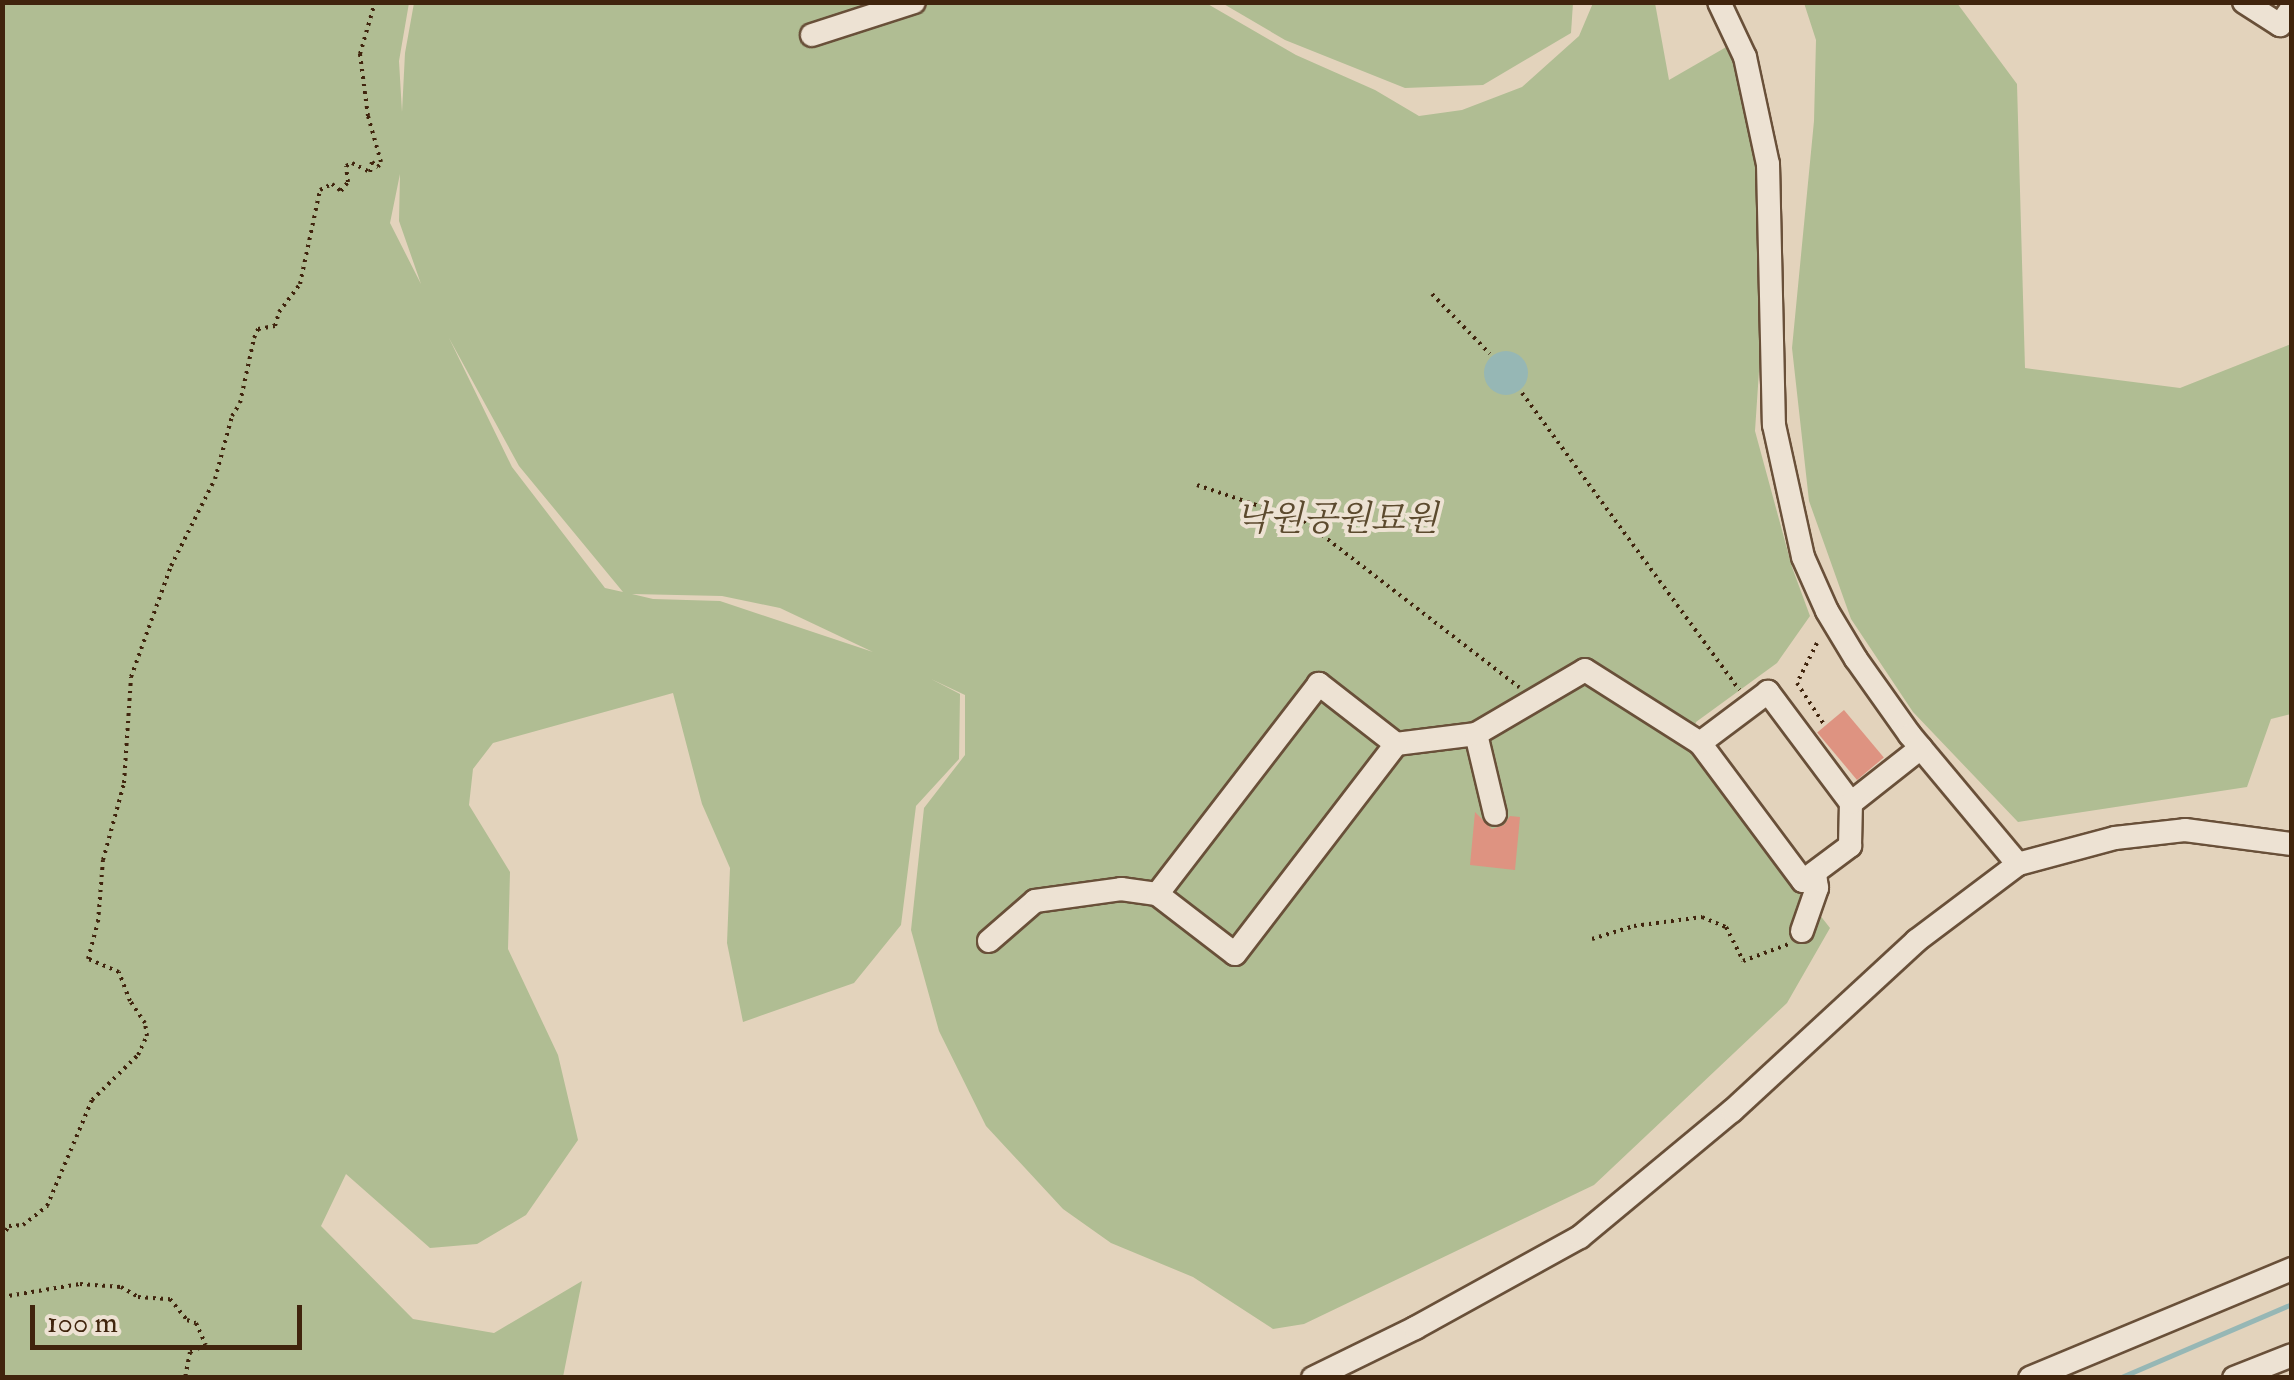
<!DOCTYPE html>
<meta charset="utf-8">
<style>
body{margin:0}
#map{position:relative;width:2294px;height:1380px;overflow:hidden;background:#e3d3bc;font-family:"IM FELL Double Pica","Noto Serif KR",serif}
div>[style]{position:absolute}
.green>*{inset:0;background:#b0bd93}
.water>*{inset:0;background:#96b7b5}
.round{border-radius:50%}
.stream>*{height:5px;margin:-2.5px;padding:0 2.5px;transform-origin:2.5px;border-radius:2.5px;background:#96b7b5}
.building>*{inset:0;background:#de9381;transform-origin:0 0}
.path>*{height:4px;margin-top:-2px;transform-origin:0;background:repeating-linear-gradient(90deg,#40240d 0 2.5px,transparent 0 7.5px)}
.roads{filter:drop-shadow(2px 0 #695039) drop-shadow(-2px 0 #695039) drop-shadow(0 2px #695039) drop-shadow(0 -2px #695039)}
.minor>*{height:22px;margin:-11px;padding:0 11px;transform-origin:11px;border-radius:11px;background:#ede2d3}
span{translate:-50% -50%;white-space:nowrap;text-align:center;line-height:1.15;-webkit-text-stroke:8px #ede2d3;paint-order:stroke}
.park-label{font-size:35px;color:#5c4a2e;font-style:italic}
.frame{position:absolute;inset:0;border:5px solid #40240d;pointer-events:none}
.scale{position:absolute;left:30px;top:1305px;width:272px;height:45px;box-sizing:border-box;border:5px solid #40240d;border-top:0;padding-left:12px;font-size:30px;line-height:35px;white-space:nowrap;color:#40240d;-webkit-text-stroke:8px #ede2d3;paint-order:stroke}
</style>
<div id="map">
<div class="green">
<i style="clip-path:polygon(evenodd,3px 3px,409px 3px,399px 61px,402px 112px,405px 53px,414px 3px,1206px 3px,1296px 55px,1375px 90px,1419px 116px,1462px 110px,1522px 87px,1579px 36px,1593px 3px,1655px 3px,1669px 80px,1728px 46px,1743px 90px,1759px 159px,1761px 341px,1755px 431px,1792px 567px,1810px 616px,1777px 663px,1696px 722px,1689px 748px,1830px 928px,1787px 1003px,1594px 1185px,1304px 1324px,1273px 1329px,1193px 1277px,1111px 1243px,1063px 1209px,986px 1126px,939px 1031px,911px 930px,924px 808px,965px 755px,965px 695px,931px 679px,960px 694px,959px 759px,916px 806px,901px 925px,854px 983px,743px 1022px,727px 943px,730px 868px,702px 804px,673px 693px,493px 743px,473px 769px,469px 805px,510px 872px,508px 949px,558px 1055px,578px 1140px,526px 1215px,477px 1244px,430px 1248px,346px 1174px,321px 1226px,413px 1319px,494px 1333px,582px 1281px,563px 1377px,3px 1378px,3px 3px,400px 174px,399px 221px,421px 284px,390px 223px,400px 174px,3px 3px,449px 338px,519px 466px,623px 592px,605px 588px,512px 467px,449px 338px,3px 3px,632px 594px,722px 596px,780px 608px,873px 652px,720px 601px,653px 599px,632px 594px)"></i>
<i style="clip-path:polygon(1222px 3px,1573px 3px,1571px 33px,1483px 85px,1405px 88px,1285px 40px)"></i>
<i style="clip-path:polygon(1804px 3px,1957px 3px,2017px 84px,2025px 368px,2180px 388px,2291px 344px,2291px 714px,2271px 719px,2247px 787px,2018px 822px,1913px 712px,1851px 619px,1809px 501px,1792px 348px,1814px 121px,1816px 40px)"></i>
</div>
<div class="water">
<i class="round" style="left:1484px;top:351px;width:44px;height:44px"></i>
</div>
<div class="stream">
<i style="left:2119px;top:1378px;width:188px;rotate:-23.2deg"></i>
</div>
<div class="building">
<i style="left:1844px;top:710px;width:62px;height:35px;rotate:50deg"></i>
<i style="clip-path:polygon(1475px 812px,1492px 829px,1504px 825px,1510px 816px,1520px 817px,1515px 870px,1470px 865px)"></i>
</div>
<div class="path">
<i style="left:1432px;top:294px;width:83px;rotate:46deg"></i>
<i style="left:1522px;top:393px;width:368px;rotate:53.8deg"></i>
<i style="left:1197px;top:485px;width:113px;rotate:18.6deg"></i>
<i style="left:1304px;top:521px;width:272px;rotate:37.7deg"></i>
<i style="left:1817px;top:643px;width:45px;rotate:116.6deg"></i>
<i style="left:1797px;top:683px;width:51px;rotate:56.9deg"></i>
<i style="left:1592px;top:939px;width:44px;rotate:-17.2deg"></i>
<i style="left:1634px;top:926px;width:69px;rotate:-7.5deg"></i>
<i style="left:1702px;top:917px;width:26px;rotate:23deg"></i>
<i style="left:1726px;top:927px;width:38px;rotate:63deg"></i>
<i style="left:1743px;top:961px;width:49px;rotate:-20.3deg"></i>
<i style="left:2px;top:1237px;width:13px;rotate:-58deg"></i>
<i style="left:9px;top:1226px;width:14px;rotate:-4deg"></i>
<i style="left:23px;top:1225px;width:31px;rotate:-38deg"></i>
<i style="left:47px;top:1206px;width:115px;rotate:-67deg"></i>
<i style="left:92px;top:1100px;width:64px;rotate:-44.4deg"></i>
<i style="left:138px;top:1055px;width:21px;rotate:-65deg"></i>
<i style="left:147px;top:1036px;width:13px;rotate:-99deg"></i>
<i style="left:145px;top:1023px;width:27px;rotate:-124deg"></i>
<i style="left:130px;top:1001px;width:31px;rotate:-111deg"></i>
<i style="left:119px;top:972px;width:34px;rotate:-157deg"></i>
<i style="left:88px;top:959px;width:38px;rotate:-75deg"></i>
<i style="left:98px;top:922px;width:62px;rotate:-85.4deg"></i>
<i style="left:103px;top:860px;width:80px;rotate:-74.7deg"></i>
<i style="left:124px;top:783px;width:106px;rotate:-86.2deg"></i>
<i style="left:131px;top:677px;width:118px;rotate:-70.2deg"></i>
<i style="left:171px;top:566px;width:97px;rotate:-63.2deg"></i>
<i style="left:215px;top:479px;width:65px;rotate:-74.9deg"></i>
<i style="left:232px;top:416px;width:15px;rotate:-58deg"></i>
<i style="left:240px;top:403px;width:66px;rotate:-77.8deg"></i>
<i style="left:254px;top:338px;width:10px;rotate:-66deg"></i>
<i style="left:258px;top:329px;width:17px;rotate:-10deg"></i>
<i style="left:275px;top:326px;width:15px;rotate:-74deg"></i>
<i style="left:279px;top:312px;width:35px;rotate:-53deg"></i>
<i style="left:300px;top:284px;width:96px;rotate:-78deg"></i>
<i style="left:320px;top:190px;width:13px;rotate:-27deg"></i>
<i style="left:332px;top:184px;width:11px;rotate:38deg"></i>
<i style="left:341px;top:191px;width:11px;rotate:-52deg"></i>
<i style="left:348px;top:182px;width:16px;rotate:-97deg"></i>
<i style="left:346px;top:166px;width:7px;rotate:-27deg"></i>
<i style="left:352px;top:163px;width:20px;rotate:27deg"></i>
<i style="left:370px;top:172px;width:10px;rotate:-79deg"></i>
<i style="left:372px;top:162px;width:8px;rotate:40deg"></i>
<i style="left:378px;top:167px;width:6px;rotate:-59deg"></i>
<i style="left:381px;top:162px;width:48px;rotate:-105.8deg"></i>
<i style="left:368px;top:116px;width:63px;rotate:-97.4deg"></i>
<i style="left:360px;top:54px;width:54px;rotate:-73.9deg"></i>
<i style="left:2px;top:1297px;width:79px;rotate:-9.5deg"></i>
<i style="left:80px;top:1284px;width:41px;rotate:4.2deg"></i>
<i style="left:121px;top:1287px;width:20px;rotate:30deg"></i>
<i style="left:138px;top:1297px;width:32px;rotate:4deg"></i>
<i style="left:170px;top:1299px;width:27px;rotate:51deg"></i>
<i style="left:187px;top:1320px;width:9px;rotate:18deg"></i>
<i style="left:196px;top:1323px;width:24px;rotate:66deg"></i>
<i style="left:206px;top:1345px;width:17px;rotate:156deg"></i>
<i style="left:190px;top:1352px;width:26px;rotate:101deg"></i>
</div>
<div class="roads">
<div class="minor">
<i style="left:1719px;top:2px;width:61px;rotate:64.7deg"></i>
<i style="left:1745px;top:57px;width:109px;rotate:77.9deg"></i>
<i style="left:1768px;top:164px;width:261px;rotate:88.7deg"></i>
<i style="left:1774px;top:425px;width:135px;rotate:77.6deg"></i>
<i style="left:1803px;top:557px;width:59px;rotate:66deg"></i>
<i style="left:1827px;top:611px;width:56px;rotate:58.9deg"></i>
<i style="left:1856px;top:659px;width:93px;rotate:54.6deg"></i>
<i style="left:1910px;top:735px;width:168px;rotate:50.1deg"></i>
<i style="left:2244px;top:2px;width:43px;rotate:32.6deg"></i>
<i style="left:2280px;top:25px;width:21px;rotate:-55deg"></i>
<i style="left:812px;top:35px;width:107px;rotate:-17.9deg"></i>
<i style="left:1476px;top:734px;width:82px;rotate:76.6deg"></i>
<i style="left:1396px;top:744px;width:81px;rotate:-7.1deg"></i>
<i style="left:1476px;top:734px;width:126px;rotate:-30.4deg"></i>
<i style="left:1585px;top:670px;width:136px;rotate:32.4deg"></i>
<i style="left:1700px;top:743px;width:172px;rotate:53.3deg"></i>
<i style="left:1803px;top:881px;width:59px;rotate:-36.7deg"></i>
<i style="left:1850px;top:846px;width:43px;rotate:-88.7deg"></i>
<i style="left:1851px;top:803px;width:139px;rotate:-126.8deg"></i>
<i style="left:1768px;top:692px;width:85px;rotate:143.1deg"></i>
<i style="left:1851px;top:803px;width:89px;rotate:-38.2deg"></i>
<i style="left:1802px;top:931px;width:46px;rotate:-70.8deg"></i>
<i style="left:1817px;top:888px;width:15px;rotate:-98deg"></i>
<i style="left:989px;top:941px;width:61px;rotate:-41deg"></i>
<i style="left:1035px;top:901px;width:87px;rotate:-7.9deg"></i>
<i style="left:1121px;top:889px;width:36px;rotate:8deg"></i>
<i style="left:1157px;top:894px;width:98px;rotate:37.6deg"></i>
<i style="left:1235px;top:954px;width:265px;rotate:-52.5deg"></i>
<i style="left:1396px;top:744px;width:98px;rotate:-142.1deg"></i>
<i style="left:1319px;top:684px;width:265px;rotate:127.6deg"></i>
<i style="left:1313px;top:1378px;width:114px;rotate:-26.1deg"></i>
<i style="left:1415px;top:1328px;width:188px;rotate:-28.9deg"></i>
<i style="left:1580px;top:1237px;width:197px;rotate:-39.7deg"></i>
<i style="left:1732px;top:1111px;width:251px;rotate:-42.7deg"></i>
<i style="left:1916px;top:941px;width:128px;rotate:-37deg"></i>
<i style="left:2018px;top:864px;width:100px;rotate:-15deg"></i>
<i style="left:2115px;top:838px;width:70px;rotate:-6.5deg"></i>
<i style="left:2185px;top:830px;width:108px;rotate:7.5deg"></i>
<i style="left:2030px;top:1378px;width:284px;rotate:-22.6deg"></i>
<i style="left:2234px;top:1378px;width:62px;rotate:-21.6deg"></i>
</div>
</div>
<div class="park-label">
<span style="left:1337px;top:519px">낙원공원묘원</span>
</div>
<div class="frame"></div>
<div class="scale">100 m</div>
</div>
